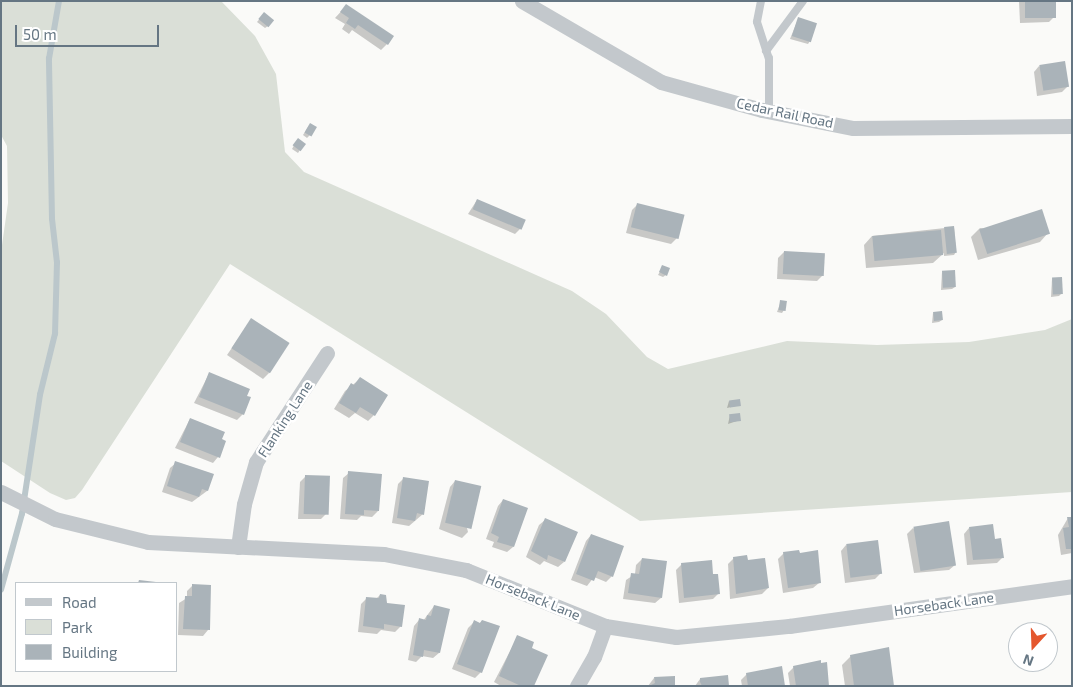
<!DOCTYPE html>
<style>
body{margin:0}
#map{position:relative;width:1073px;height:687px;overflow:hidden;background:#fafaf8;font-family:"Exo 2",sans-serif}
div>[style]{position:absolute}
.green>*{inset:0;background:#dadfd7}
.shadow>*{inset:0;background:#0003}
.stream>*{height:5.5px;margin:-2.75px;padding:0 2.75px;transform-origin:2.75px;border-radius:2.75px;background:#bbc7cb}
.building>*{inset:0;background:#aab3b9;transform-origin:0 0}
.service>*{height:8px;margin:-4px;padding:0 4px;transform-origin:4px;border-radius:4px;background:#c3c8cc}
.minor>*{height:15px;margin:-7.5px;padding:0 7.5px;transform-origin:7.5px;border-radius:7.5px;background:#c3c8cc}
span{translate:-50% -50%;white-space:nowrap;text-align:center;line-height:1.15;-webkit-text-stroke:5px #fff;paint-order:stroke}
.street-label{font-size:14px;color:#657683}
.frame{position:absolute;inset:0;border:2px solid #657683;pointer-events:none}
.legend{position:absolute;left:15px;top:582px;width:162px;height:90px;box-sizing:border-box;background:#fff;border:1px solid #c1c8cd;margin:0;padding:6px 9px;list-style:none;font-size:15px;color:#657683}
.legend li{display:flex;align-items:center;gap:10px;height:25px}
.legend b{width:25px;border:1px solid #c1c8cd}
.north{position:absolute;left:1008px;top:622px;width:50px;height:50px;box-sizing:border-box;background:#fff;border:1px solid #c1c8cd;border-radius:50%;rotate:200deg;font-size:14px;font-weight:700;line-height:20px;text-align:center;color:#657683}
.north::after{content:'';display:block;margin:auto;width:18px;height:22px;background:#e4572e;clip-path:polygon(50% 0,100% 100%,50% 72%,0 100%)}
.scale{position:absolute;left:15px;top:25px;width:144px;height:22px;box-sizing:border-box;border:2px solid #657683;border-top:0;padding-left:6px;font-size:15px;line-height:18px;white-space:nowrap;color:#657683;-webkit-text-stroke:4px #fff;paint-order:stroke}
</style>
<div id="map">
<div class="green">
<i style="clip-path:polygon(1px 1px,221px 1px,255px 36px,276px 74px,285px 152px,304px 172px,572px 291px,606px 314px,647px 357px,668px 369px,787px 341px,877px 345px,969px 342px,1045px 330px,1072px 319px,1072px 492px,640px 521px,230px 264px,82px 490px,75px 498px,66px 500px,50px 493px,1px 461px,1px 252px,8px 203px,7px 146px,1px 135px)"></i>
</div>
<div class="shadow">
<i style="clip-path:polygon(1019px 1px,1054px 1px,1055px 16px,1049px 22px,1020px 23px)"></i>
<i style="clip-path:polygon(346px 6px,387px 44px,381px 50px,352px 30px,349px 34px,342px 29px,345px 24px,335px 18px)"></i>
<i style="clip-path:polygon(262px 16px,268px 26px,265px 28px,257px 22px)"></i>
<i style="clip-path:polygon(798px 19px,810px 41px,808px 44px,790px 39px)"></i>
<i style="clip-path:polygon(1039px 66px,1067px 87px,1062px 92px,1037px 96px,1034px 72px)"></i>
<i style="clip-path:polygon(308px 127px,310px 135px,307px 138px,303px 135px)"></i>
<i style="clip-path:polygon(296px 142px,300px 150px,298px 153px,292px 149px)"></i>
<i style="clip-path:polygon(477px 200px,521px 228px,515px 234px,468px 214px)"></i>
<i style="clip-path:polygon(638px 204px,677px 238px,671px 244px,626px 233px,632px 210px)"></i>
<i style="clip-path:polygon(954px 227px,956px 252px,954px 255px,944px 256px,944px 253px,933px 263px,866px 268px,864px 245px,872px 236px)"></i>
<i style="clip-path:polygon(980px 228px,1048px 233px,1040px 242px,978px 260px,971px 237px)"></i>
<i style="clip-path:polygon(784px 252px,823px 275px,817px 281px,777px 279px,778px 258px)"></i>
<i style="clip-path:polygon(663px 266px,666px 275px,663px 277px,658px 275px)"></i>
<i style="clip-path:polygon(942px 272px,955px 287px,952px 289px,941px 290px)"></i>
<i style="clip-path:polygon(1052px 279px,1061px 294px,1059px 296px,1051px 297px)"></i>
<i style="clip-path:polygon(781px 301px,784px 310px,782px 313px,777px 312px)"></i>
<i style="clip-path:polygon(933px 313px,942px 320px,939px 322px,932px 323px)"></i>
<i style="clip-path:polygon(251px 320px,269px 373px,263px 379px,227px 355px)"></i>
<i style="clip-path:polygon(209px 374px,246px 396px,243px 414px,237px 420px,194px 403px)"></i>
<i style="clip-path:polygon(360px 379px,374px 415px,368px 421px,355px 413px,349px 418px,334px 409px,345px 391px)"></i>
<i style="clip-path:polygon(729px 401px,740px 405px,727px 408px)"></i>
<i style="clip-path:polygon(730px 415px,740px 420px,728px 424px)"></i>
<i style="clip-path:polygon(190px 419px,218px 457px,213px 463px,175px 448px)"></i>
<i style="clip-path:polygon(176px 463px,212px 475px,207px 491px,192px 502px,162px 492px,170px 468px)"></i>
<i style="clip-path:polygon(349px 473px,378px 511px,372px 517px,361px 516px,357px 520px,340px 519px,343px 478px)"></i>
<i style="clip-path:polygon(306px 476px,327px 513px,321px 519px,298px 519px,300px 482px)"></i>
<i style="clip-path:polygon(404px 478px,423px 514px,409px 526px,392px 523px,398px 484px)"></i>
<i style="clip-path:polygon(455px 481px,468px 532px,462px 538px,439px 529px,450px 487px)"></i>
<i style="clip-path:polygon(503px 500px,513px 547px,507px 552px,492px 547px,494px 542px,486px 539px,498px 506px)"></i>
<i style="clip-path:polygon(1068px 518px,1072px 518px,1072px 553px,1061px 555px,1058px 535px)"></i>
<i style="clip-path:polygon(545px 520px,564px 562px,558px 567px,544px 561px,540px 565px,526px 557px,539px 525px)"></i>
<i style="clip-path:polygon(913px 528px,955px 565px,949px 570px,914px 573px,907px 534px)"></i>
<i style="clip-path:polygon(969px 528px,994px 540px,1002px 558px,997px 563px,967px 565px,964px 534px)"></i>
<i style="clip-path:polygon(591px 535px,612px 576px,606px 582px,594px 577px,587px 586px,571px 580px,586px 541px)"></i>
<i style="clip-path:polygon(846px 545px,881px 573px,875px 579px,845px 583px,841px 551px)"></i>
<i style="clip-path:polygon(784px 553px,819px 583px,813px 588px,783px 593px,778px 559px)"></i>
<i style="clip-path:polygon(734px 558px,747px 561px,768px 588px,762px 594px,730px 599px,728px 564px)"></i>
<i style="clip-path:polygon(642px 559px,661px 598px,655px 603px,623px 599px,626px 580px,635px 574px,636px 565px)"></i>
<i style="clip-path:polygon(682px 564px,712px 575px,718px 594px,713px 599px,679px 603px,676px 570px)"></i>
<i style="clip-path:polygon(193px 585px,208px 630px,203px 636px,178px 635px,179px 603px,187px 598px,187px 591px)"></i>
<i style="clip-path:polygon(380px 595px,401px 626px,395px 632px,381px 630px,377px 634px,358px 632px,361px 604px,367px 598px,376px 599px)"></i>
<i style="clip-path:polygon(434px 606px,439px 653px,433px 658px,422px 656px,416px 662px,408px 660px,414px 626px,419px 620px,423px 621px)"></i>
<i style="clip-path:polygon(482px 621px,481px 672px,475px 678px,452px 669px,468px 628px,474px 622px,479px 624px)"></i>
<i style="clip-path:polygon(518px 636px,530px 649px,533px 686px,501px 686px,494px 682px)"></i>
<i style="clip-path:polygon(851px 656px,893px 686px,845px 686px,842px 665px)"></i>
<i style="clip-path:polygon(794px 667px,829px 686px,790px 686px,788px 673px)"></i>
<i style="clip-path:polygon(747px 674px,784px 686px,742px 686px,741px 680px)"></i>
<i style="clip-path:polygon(654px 678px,674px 686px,648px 686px)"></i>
<i style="clip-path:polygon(700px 679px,728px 686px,695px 686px)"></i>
</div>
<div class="stream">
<i style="left:1px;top:590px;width:79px;rotate:-74.6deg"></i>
<i style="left:22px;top:514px;width:120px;rotate:-81.4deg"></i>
<i style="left:40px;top:395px;width:63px;rotate:-76.2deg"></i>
<i style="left:55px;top:334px;width:71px;rotate:-88.4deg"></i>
<i style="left:57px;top:263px;width:44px;rotate:-96.5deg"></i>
<i style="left:52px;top:219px;width:160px;rotate:-91.1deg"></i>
<i style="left:49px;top:59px;width:59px;rotate:-80.2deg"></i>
</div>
<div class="building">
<i style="left:1025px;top:1px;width:31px;height:17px"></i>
<i style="clip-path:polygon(346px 4px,394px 36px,388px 45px,358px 25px,355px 29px,346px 23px,349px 18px,340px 12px)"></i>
<i style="left:264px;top:12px;width:13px;height:9px;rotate:39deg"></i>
<i style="left:798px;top:17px;width:20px;height:20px;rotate:18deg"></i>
<i style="left:1065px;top:61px;width:26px;height:26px;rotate:81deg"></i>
<i style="left:310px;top:123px;width:8px;height:11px;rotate:30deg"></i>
<i style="left:298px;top:138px;width:10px;height:9px;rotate:37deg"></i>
<i style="left:477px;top:199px;width:53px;height:11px;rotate:23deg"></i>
<i style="left:637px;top:203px;width:49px;height:25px;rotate:14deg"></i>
<i style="left:1042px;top:209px;width:26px;height:66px;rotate:72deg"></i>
<i style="left:954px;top:226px;width:27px;height:10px;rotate:84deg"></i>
<i style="left:941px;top:230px;width:25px;height:69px;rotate:85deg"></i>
<i style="left:784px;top:251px;width:41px;height:23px;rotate:3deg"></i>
<i style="clip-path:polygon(662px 265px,670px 268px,667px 276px,659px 272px)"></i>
<i style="left:955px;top:270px;width:17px;height:13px;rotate:87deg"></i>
<i style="left:1062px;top:277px;width:17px;height:10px;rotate:87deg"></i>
<i style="left:780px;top:300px;width:7px;height:10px;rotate:8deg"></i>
<i style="left:942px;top:311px;width:9px;height:9px;rotate:84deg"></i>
<i style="left:251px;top:318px;width:46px;height:36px;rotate:33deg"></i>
<i style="clip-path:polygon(209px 372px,250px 389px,247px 396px,251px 397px,244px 415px,199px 397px)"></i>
<i style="clip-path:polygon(360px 377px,388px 395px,375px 416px,360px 407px,356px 413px,339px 403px,351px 383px,354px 385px)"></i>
<i style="left:740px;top:399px;width:7px;height:11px;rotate:82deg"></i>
<i style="left:740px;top:413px;width:8px;height:11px;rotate:83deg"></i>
<i style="clip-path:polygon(190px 418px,225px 432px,222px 439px,226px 441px,220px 458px,180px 442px)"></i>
<i style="clip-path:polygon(175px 461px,214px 474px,208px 491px,202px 489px,199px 497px,167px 486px)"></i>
<i style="clip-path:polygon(348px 471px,382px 474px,379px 511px,364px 510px,364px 515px,345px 514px)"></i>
<i style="left:305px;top:475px;width:25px;height:39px;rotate:2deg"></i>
<i style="clip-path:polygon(403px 477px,429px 481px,424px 515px,417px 513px,415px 521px,397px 518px)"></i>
<i style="left:455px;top:480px;width:27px;height:44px;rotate:13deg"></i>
<i style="clip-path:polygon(503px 499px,528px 508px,514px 547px,497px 542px,499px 537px,491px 533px)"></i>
<i style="clip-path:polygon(1067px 517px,1072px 517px,1072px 549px,1066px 549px,1063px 528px,1069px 527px)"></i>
<i style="clip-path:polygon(545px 518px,578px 532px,565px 562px,548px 555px,547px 560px,531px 551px)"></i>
<i style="left:949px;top:521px;width:45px;height:36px;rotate:81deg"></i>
<i style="clip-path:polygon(993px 524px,995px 539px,1001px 538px,1004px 558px,973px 560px,969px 527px)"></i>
<i style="clip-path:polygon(591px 534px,624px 546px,613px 577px,598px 571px,594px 581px,576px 574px)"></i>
<i style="left:878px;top:540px;width:34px;height:32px;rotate:83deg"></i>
<i style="clip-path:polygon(799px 550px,800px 553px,818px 550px,821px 583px,788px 588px,783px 552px)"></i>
<i style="clip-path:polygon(747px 555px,748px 560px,765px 558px,769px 588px,736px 594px,733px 557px)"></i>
<i style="clip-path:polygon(642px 558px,667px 561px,662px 598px,628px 593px,631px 573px,639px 574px)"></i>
<i style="clip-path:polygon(712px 560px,713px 574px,718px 574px,720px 594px,684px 598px,681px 563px)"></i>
<i style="clip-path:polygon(139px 580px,156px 582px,156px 583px,138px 583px)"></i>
<i style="clip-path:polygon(192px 584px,211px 585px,210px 630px,183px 629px,185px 596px,192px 596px)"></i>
<i style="clip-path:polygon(380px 594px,386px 595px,387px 603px,405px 605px,402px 627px,384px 624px,384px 629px,363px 626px,366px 597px,379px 598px)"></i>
<i style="clip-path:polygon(434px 605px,450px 609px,440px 653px,424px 650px,423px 657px,413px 655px,419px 618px,426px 620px,427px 615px,431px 616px)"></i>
<i style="clip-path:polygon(474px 620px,480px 623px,482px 620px,500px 626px,482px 673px,457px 664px)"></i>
<i style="clip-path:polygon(517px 635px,534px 642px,532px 648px,548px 655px,534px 686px,521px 686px,499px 676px)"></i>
<i style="clip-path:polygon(889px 647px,894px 686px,854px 686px,850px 655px)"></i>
<i style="clip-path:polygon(821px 660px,821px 663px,827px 662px,829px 686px,796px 686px,793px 666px)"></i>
<i style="clip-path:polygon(782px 666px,785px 686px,748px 686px,746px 673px)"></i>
<i style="clip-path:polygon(728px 675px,729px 686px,702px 686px,700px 682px,700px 678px)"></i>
<i style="clip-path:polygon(675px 676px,675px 686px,649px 686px,655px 683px,654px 677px)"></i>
</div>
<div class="service">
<i style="left:761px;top:1px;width:21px;rotate:101deg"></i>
<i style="left:757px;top:22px;width:38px;rotate:72deg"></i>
<i style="left:769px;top:58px;width:53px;rotate:90deg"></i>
<i style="left:766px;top:51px;width:62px;rotate:-53.5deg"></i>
</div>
<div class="minor">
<i style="left:522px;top:1px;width:161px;rotate:30.2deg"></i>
<i style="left:661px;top:82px;width:105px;rotate:15.5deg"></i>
<i style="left:762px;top:110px;width:93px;rotate:11.2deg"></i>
<i style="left:853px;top:128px;width:219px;rotate:-0.5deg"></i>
<i style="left:1px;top:492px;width:60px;rotate:26.6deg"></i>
<i style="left:55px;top:519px;width:96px;rotate:13.9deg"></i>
<i style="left:148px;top:542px;width:236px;rotate:2.9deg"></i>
<i style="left:384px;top:554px;width:84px;rotate:11deg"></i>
<i style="left:466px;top:570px;width:150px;rotate:21.9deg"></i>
<i style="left:605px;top:626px;width:72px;rotate:8.8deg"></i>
<i style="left:676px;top:637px;width:114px;rotate:-5.6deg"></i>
<i style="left:789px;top:626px;width:286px;rotate:-8deg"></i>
<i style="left:238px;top:547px;width:43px;rotate:-82.1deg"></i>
<i style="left:244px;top:504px;width:44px;rotate:-74.1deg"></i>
<i style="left:256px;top:462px;width:130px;rotate:-56.9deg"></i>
<i style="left:577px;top:686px;width:34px;rotate:-60deg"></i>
<i style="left:594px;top:657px;width:33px;rotate:-70deg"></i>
</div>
<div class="street-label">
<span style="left:785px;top:113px;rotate:12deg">Cedar Rail Road</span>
<span style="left:285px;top:419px;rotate:-57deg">Flanking Lane</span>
<span style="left:533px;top:597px;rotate:22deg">Horseback Lane</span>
<span style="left:944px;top:604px;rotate:-8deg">Horseback Lane</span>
</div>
<div class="frame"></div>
<ul class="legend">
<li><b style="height:6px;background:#c3c8cc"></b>Road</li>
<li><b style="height:14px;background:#dadfd7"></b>Park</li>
<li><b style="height:14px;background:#aab3b9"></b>Building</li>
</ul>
<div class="north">N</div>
<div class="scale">50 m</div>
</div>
